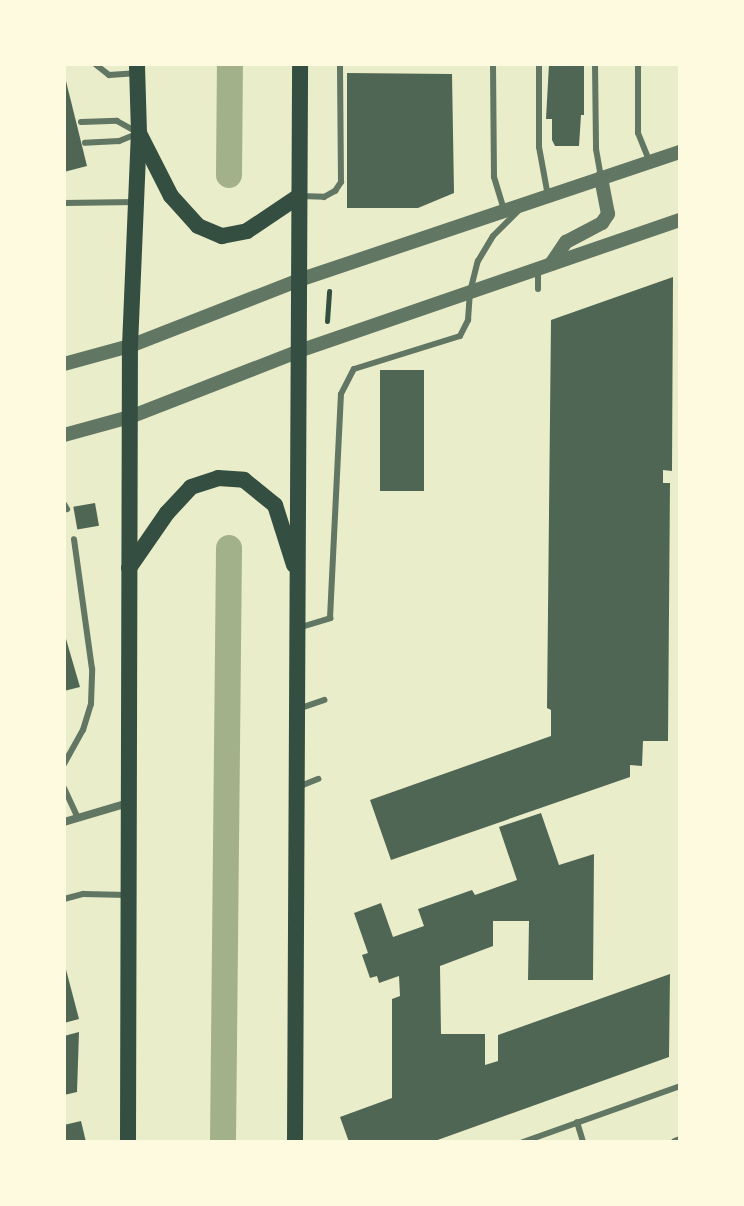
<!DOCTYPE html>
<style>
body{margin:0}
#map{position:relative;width:744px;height:1206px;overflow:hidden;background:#e9edc9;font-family:Helvetica,sans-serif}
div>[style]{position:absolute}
.canal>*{height:26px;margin:-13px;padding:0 13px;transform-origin:13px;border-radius:13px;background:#a3b18a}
.building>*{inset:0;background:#4f6655;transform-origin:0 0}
.path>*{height:5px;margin:-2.5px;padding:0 2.5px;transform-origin:2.5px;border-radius:2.5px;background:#344e41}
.service>*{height:6px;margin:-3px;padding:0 3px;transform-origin:3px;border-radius:3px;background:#617663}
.minor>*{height:8px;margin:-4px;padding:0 4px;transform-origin:4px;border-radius:4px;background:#617663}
.tertiary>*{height:14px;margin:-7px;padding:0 7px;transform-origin:7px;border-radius:7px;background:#617663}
.secondary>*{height:16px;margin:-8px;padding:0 8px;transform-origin:8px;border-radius:8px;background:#344e41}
span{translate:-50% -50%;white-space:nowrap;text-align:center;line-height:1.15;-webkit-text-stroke:6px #fefae0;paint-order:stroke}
.frame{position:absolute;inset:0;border:66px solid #fefae0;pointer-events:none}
</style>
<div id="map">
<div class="canal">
<i style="left:229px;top:175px;width:111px;rotate:-89.5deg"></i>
<i style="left:223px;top:1142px;width:594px;rotate:-89.42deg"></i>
</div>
<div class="building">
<i style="clip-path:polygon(549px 64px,584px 64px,584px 115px,581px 115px,579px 146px,555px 146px,552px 140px,552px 119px,546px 119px)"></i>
<i style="clip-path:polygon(64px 73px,87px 166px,64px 172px)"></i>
<i style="clip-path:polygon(347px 73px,452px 74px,454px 193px,418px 208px,347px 208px)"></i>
<i style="clip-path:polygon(673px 277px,672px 471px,663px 470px,663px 483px,670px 483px,668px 741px,643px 741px,642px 766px,630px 765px,630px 777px,391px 860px,370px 800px,551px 736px,551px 710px,547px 708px,551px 320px)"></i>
<i style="left:380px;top:370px;width:44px;height:121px"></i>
<i style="left:95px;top:503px;width:23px;height:22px;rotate:80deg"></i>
<i style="clip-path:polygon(64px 632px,80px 687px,64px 691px)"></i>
<i style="clip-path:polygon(541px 813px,559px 865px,594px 854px,593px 980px,528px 980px,529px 921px,493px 921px,493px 946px,440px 966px,441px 1034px,485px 1034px,485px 1065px,498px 1061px,498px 1035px,670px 974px,669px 1057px,432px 1142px,349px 1142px,340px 1117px,392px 1098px,392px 999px,400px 996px,399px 976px,379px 983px,377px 976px,370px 978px,362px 955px,368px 953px,354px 913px,381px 903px,393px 937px,424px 926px,418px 909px,472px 890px,475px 895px,517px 880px,499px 827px)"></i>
<i style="clip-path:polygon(64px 962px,79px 1019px,64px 1023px)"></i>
<i style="clip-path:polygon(79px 1032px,77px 1092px,64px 1095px,64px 1036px)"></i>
<i style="clip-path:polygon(81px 1121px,86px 1142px,64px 1142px,64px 1125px)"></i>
</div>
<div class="path">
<i style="left:327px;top:321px;width:30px;rotate:-86deg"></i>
</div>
<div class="service">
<i style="left:95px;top:64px;width:18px;rotate:38deg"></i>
<i style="left:109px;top:75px;width:26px;rotate:-4deg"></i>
<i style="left:493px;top:64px;width:113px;rotate:89.5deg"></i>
<i style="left:494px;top:177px;width:34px;rotate:73deg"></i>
<i style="left:539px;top:64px;width:83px;rotate:90deg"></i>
<i style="left:539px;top:147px;width:50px;rotate:79.6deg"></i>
<i style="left:595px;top:64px;width:85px;rotate:89.3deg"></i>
<i style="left:596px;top:149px;width:29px;rotate:80deg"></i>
<i style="left:638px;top:64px;width:69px;rotate:90deg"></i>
<i style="left:638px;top:133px;width:31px;rotate:68deg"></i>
<i style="left:81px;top:122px;width:36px;rotate:-2deg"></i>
<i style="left:117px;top:121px;width:25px;rotate:29deg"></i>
<i style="left:139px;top:133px;width:22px;rotate:158deg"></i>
<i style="left:119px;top:141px;width:34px;rotate:177deg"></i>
<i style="left:301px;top:196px;width:23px;rotate:2deg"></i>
<i style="left:324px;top:197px;width:13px;rotate:-29deg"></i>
<i style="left:335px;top:191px;width:11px;rotate:-56deg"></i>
<i style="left:341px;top:182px;width:118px;rotate:-90.5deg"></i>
<i style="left:64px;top:203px;width:72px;rotate:-0.8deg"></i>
<i style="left:538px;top:269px;width:20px;rotate:90deg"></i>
<i style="left:64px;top:504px;width:6px;rotate:59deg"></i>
<i style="left:298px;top:628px;width:34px;rotate:-17deg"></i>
<i style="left:330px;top:618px;width:224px;rotate:-87.2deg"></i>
<i style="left:341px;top:394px;width:28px;rotate:-63deg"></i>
<i style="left:354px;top:369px;width:111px;rotate:-17.3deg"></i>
<i style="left:460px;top:336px;width:18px;rotate:-63deg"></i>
<i style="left:468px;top:320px;width:28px;rotate:-86deg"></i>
<i style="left:470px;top:292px;width:32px;rotate:-76deg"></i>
<i style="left:478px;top:261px;width:29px;rotate:-59deg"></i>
<i style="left:493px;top:236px;width:37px;rotate:-45deg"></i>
<i style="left:298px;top:709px;width:28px;rotate:-19deg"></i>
<i style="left:64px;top:764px;width:39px;rotate:-61deg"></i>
<i style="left:83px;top:730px;width:27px;rotate:-73deg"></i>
<i style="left:91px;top:704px;width:35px;rotate:-88deg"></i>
<i style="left:92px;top:669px;width:131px;rotate:-97.9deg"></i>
<i style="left:298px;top:787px;width:22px;rotate:-22deg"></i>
<i style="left:64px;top:788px;width:33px;rotate:65deg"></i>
<i style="left:64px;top:899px;width:20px;rotate:-15deg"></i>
<i style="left:83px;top:894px;width:45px;rotate:1.3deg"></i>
<i style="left:577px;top:1122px;width:21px;rotate:73deg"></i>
<i style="left:523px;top:1142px;width:167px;rotate:-19.6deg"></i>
</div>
<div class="minor">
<i style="left:64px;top:822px;width:67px;rotate:-16.5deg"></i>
<i style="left:675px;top:1142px;width:5px;rotate:-22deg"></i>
</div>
<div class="tertiary">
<i style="left:551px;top:264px;width:27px;rotate:-56deg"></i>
<i style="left:566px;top:242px;width:41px;rotate:-27.8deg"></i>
<i style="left:602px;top:223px;width:11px;rotate:-56deg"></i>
<i style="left:608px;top:214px;width:37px;rotate:-101deg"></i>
<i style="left:64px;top:364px;width:68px;rotate:-15.3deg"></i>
<i style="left:130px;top:346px;width:181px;rotate:-21.3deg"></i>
<i style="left:299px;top:280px;width:402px;rotate:-18.6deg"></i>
<i style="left:64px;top:435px;width:68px;rotate:-15.3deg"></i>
<i style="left:130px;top:417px;width:181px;rotate:-21.3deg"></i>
<i style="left:299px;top:351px;width:403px;rotate:-19deg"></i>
</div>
<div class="secondary">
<i style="left:140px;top:135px;width:68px;rotate:63.1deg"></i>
<i style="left:171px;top:196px;width:40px;rotate:48deg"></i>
<i style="left:198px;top:226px;width:26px;rotate:23deg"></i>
<i style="left:222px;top:236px;width:25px;rotate:-11deg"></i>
<i style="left:247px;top:231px;width:63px;rotate:-33.9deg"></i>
<i style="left:129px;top:568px;width:67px;rotate:-55.4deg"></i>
<i style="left:167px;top:513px;width:35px;rotate:-47deg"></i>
<i style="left:191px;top:487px;width:28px;rotate:-18deg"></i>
<i style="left:218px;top:478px;width:26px;rotate:4deg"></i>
<i style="left:244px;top:480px;width:40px;rotate:39deg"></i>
<i style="left:275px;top:505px;width:63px;rotate:72.4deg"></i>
<i style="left:128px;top:1142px;width:796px;rotate:-89.86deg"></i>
<i style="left:130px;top:346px;width:213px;rotate:-87.6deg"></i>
<i style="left:139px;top:133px;width:69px;rotate:-91.7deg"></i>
<i style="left:295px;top:1142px;width:1078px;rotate:-89.73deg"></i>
</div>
<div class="frame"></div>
</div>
